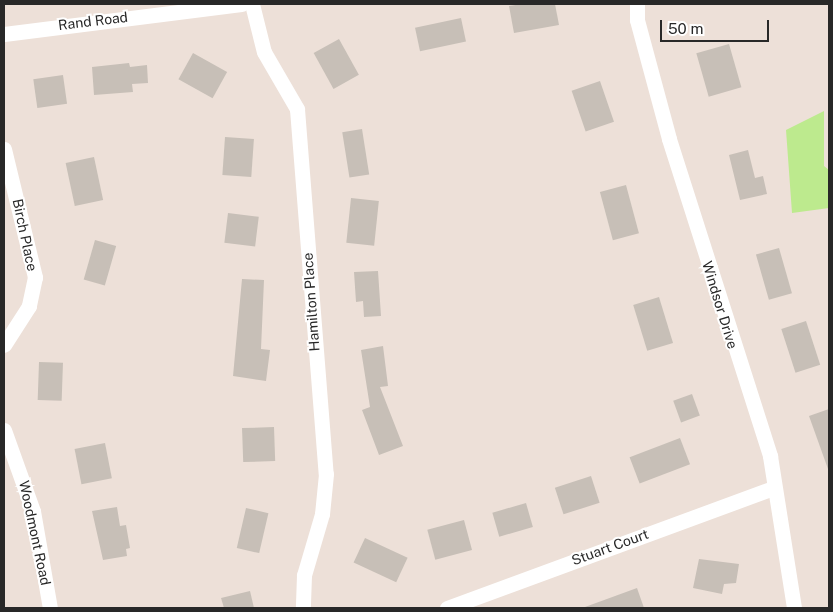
<!DOCTYPE html>
<style>
body{margin:0}
#map{position:relative;width:833px;height:612px;overflow:hidden;background:#ede0d8;font-family:"Public Sans",sans-serif}
div>[style]{position:absolute}
.green>*{inset:0;background:#bdea8e}
.building>*{inset:0;background:#c7bfb7;transform-origin:0 0}
.minor>*{height:15px;margin:-7.5px;padding:0 7.5px;transform-origin:7.5px;border-radius:7.5px;background:#fff}
span{translate:-50% -50%;white-space:nowrap;text-align:center;line-height:1.15;-webkit-text-stroke:4px #fff;paint-order:stroke}
.street-label{font-size:14px;color:#282828}
.frame{position:absolute;inset:0;border:5px solid #282828;pointer-events:none}
.scale{position:absolute;left:660px;top:20px;width:109px;height:22px;box-sizing:border-box;border:2px solid #282828;border-top:0;padding-left:6px;font-size:15px;line-height:18px;white-space:nowrap;color:#282828;-webkit-text-stroke:4px #fff;paint-order:stroke}
</style>
<div id="map">
<div class="green">
<i style="clip-path:polygon(824px 111px,824px 166px,829px 170px,829px 208px,792px 213px,786px 130px)"></i>
</div>
<div class="building">
<i style="clip-path:polygon(522px 4px,555px 4px,559px 25px,514px 33px,509px 6px)"></i>
<i style="left:461px;top:18px;width:24px;height:47px;rotate:78deg"></i>
<i style="left:339px;top:39px;width:41px;height:29px;rotate:61deg"></i>
<i style="left:729px;top:44px;width:45px;height:34px;rotate:74deg"></i>
<i style="left:193px;top:53px;width:39px;height:30px;rotate:29deg"></i>
<i style="clip-path:polygon(129px 63px,130px 67px,147px 65px,148px 83px,132px 84px,133px 92px,94px 95px,92px 67px)"></i>
<i style="left:63px;top:75px;width:29px;height:30px;rotate:82deg"></i>
<i style="left:600px;top:81px;width:43px;height:30px;rotate:71deg"></i>
<i style="left:362px;top:129px;width:46px;height:20px;rotate:81deg"></i>
<i style="left:225px;top:137px;width:29px;height:38px;rotate:4deg"></i>
<i style="clip-path:polygon(748px 150px,755px 178px,763px 176px,767px 194px,740px 200px,729px 155px)"></i>
<i style="left:94px;top:157px;width:44px;height:29px;rotate:78deg"></i>
<i style="left:626px;top:185px;width:50px;height:27px;rotate:75deg"></i>
<i style="left:351px;top:198px;width:28px;height:45px;rotate:6deg"></i>
<i style="left:228px;top:213px;width:31px;height:30px;rotate:7deg"></i>
<i style="left:95px;top:240px;width:22px;height:41px;rotate:16deg"></i>
<i style="left:779px;top:248px;width:47px;height:24px;rotate:74deg"></i>
<i style="clip-path:polygon(378px 271px,381px 316px,364px 317px,363px 301px,356px 302px,354px 272px)"></i>
<i style="clip-path:polygon(242px 279px,264px 280px,261px 349px,270px 350px,266px 381px,233px 376px)"></i>
<i style="left:659px;top:297px;width:48px;height:27px;rotate:73deg"></i>
<i style="left:806px;top:321px;width:46px;height:26px;rotate:72deg"></i>
<i style="clip-path:polygon(383px 346px,388px 386px,380px 387px,403px 446px,379px 455px,362px 410px,370px 407px,361px 350px)"></i>
<i style="left:39px;top:362px;width:24px;height:38px;rotate:2deg"></i>
<i style="left:692px;top:394px;width:23px;height:20px;rotate:70deg"></i>
<i style="clip-path:polygon(829px 409px,829px 469px,828px 469px,809px 416px)"></i>
<i style="left:274px;top:427px;width:34px;height:32px;rotate:88deg"></i>
<i style="left:680px;top:438px;width:28px;height:54px;rotate:69deg"></i>
<i style="left:105px;top:443px;width:36px;height:31px;rotate:79deg"></i>
<i style="left:591px;top:476px;width:28px;height:38px;rotate:72deg"></i>
<i style="left:526px;top:503px;width:25px;height:35px;rotate:74deg"></i>
<i style="clip-path:polygon(117px 507px,120px 526px,126px 525px,130px 548px,126px 549px,127px 556px,103px 560px,92px 511px)"></i>
<i style="left:246px;top:508px;width:23px;height:41px;rotate:13deg"></i>
<i style="left:464px;top:520px;width:31px;height:38px;rotate:75deg"></i>
<i style="left:365px;top:538px;width:47px;height:27px;rotate:25deg"></i>
<i style="clip-path:polygon(699px 559px,739px 564px,736px 583px,724px 584px,722px 594px,693px 588px)"></i>
<i style="clip-path:polygon(637px 588px,644px 608px,586px 608px,585px 607px)"></i>
<i style="clip-path:polygon(250px 591px,254px 608px,224px 608px,221px 598px)"></i>
</div>
<div class="minor">
<i style="left:252px;top:4px;width:49px;rotate:76deg"></i>
<i style="left:264px;top:52px;width:66px;rotate:59.9deg"></i>
<i style="left:297px;top:109px;width:366px;rotate:85.5deg"></i>
<i style="left:326px;top:474px;width:40px;rotate:95.7deg"></i>
<i style="left:322px;top:514px;width:64px;rotate:106.4deg"></i>
<i style="left:304px;top:575px;width:33px;rotate:92deg"></i>
<i style="left:637px;top:4px;width:16px;rotate:90deg"></i>
<i style="left:637px;top:20px;width:123px;rotate:74.9deg"></i>
<i style="left:669px;top:139px;width:333px;rotate:72.3deg"></i>
<i style="left:770px;top:456px;width:154px;rotate:81deg"></i>
<i style="left:4px;top:34px;width:239px;rotate:-7.2deg"></i>
<i style="left:4px;top:149px;width:132px;rotate:76.4deg"></i>
<i style="left:35px;top:277px;width:30px;rotate:102deg"></i>
<i style="left:29px;top:306px;width:46px;rotate:122.7deg"></i>
<i style="left:4px;top:430px;width:86px;rotate:70.3deg"></i>
<i style="left:33px;top:511px;width:98px;rotate:80.1deg"></i>
<i style="left:447px;top:608px;width:347px;rotate:-20.2deg"></i>
</div>
<div class="street-label">
<span style="left:93px;top:21px;rotate:-7deg">Rand Road</span>
<span style="left:25px;top:235px;rotate:78deg">Birch Place</span>
<span style="left:311px;top:302px;rotate:-94deg">Hamilton Place</span>
<span style="left:720px;top:305px;rotate:73deg">Windsor Drive</span>
<span style="left:35px;top:533px;rotate:78deg">Woodmont Road</span>
<span style="left:610px;top:547px;rotate:-20deg">Stuart Court</span>
</div>
<div class="frame"></div>
<div class="scale">50 m</div>
</div>
